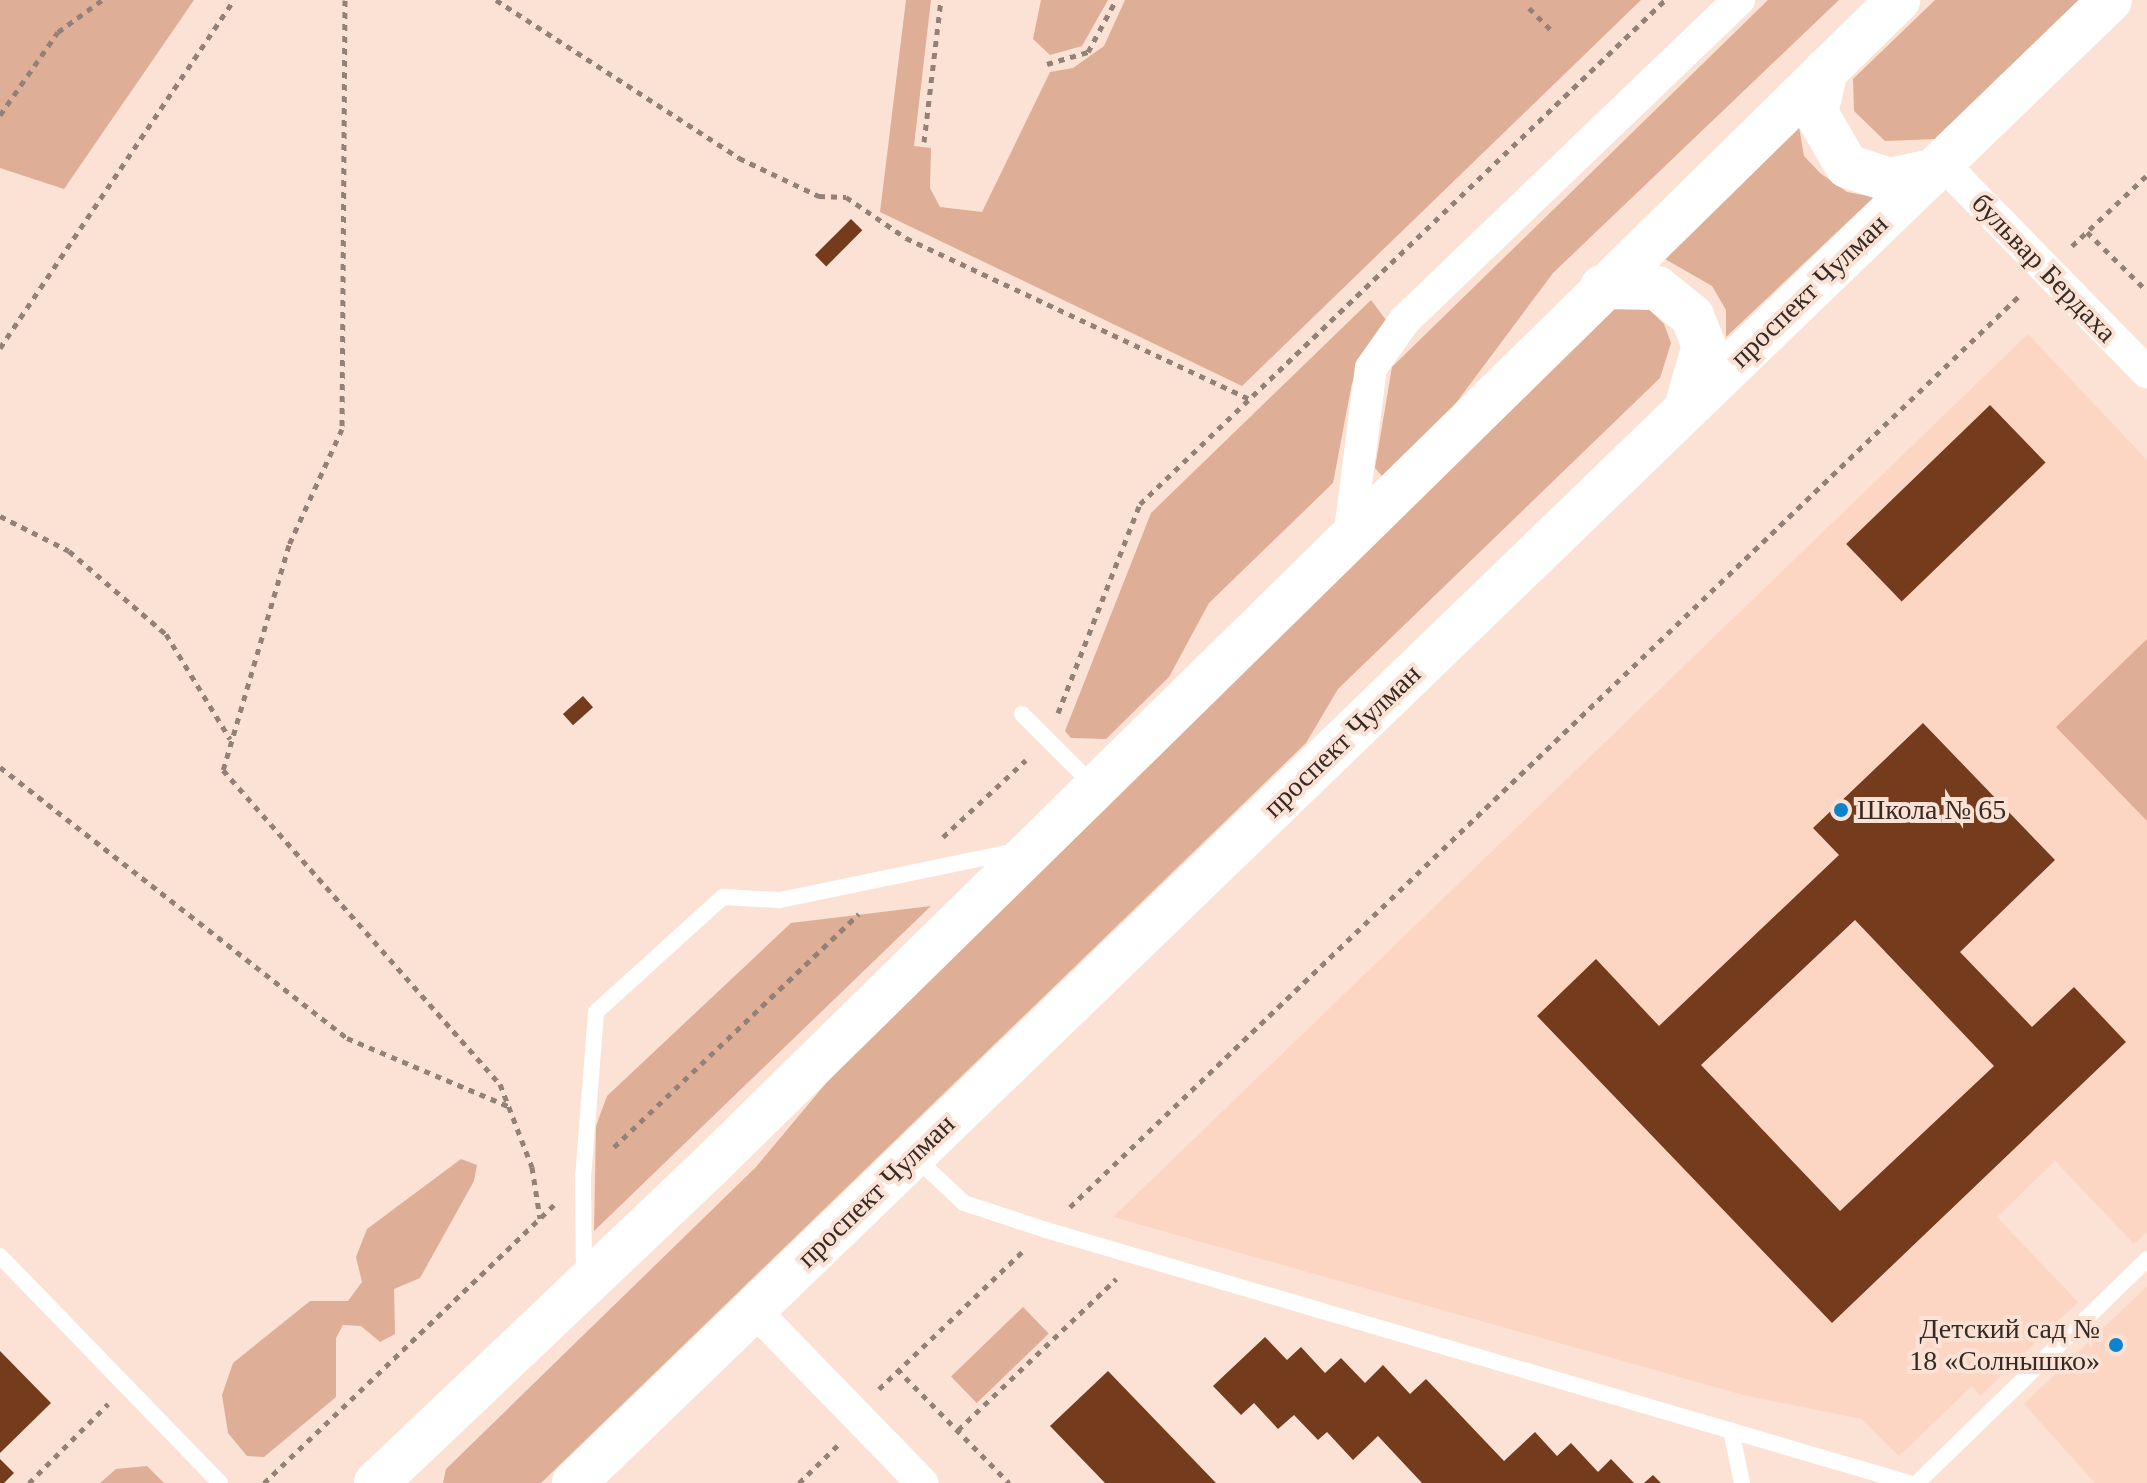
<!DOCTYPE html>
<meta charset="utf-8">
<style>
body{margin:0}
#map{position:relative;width:2147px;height:1483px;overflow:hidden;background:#fbe2d5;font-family:"Times New Roman",serif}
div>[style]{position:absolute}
.built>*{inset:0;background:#fdd6c3}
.green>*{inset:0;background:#dfae96;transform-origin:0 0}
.building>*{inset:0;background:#743b1c;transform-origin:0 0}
.path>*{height:5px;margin-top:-2.5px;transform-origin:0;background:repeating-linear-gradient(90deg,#938178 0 6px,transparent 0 12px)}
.service>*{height:16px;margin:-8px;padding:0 8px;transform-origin:8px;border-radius:8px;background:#fff}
.minor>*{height:32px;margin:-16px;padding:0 16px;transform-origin:16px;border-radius:16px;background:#fff}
.secondary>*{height:44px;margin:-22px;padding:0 22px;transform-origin:22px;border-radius:22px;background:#fff}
.dots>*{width:22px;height:22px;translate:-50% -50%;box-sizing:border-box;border:4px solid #fbe2d5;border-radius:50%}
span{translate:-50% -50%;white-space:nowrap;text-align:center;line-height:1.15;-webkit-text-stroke:8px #fbe2d5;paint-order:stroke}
.street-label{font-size:28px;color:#362a25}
.poi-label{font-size:28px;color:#362a25}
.left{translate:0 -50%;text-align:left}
.right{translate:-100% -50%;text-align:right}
</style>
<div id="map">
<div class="built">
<i style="clip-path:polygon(2028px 334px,2147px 460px,2147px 1232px,2134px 1244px,2055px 1161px,1997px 1217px,2078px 1302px,1980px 1396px,1972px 1386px,1899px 1456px,1861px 1419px,1743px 1395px,1113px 1217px)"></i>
<i style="clip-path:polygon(2147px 1286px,2147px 1483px,2095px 1483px,2024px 1404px)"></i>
</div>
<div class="green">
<i style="clip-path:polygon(0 0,194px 0,64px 189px,0 168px)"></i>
<i style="clip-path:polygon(906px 0,931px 0,914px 146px,931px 148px,930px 188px,940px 207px,982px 212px,1050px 72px,1073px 68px,1104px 46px,1125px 0,1641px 0,1242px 386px,880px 212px)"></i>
<i style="clip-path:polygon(1041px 0,1108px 0,1082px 46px,1050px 55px,1033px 39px)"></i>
<i style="clip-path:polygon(1768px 0,1839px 0,1553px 273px,1453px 407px,1382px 476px,1375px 468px,1392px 367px)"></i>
<i style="clip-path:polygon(1935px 0,2080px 0,1935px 139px,1885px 141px,1854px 111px,1853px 79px)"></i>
<i style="clip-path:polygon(1799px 127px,1804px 156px,1820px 173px,1847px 192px,1874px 197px,1726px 337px,1726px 310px,1712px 286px,1665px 259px)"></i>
<i style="clip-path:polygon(1371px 300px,1386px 320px,1352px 383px,1333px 483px,1209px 603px,1169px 677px,1106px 739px,1071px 738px,1065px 731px,1151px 513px)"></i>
<i style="clip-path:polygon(1611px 309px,1649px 309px,1664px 324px,1671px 343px,1660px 378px,1338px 689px,1306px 743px,541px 1483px,443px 1483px,446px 1469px,756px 1167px,848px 1057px)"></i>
<i style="clip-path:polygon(2147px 639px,2147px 821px,2056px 727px)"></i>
<i style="clip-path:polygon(931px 906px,594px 1231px,596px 1126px,607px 1096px,791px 923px)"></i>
<i style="clip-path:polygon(461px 1159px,477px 1165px,474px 1181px,420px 1278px,394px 1289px,395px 1334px,380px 1342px,361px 1326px,343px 1325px,336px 1338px,336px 1397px,264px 1457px,247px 1456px,228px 1433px,222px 1395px,233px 1363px,310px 1301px,348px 1301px,362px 1282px,356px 1257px,367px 1229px)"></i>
<i style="left:1023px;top:1307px;width:37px;height:100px;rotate:46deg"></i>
<i style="clip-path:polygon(147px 1466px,164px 1483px,100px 1483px,116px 1469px)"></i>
</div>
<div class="building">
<i style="left:851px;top:219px;width:16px;height:51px;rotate:45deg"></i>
<i style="left:1990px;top:405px;width:80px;height:200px;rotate:46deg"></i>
<i style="left:583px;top:696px;width:15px;height:27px;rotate:48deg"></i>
<i style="clip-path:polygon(evenodd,1923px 723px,2055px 860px,1960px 952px,2032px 1027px,2074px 987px,2126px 1042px,1832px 1323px,1537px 1016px,1596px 959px,1659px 1026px,1839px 855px,1813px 828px,1923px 723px,1855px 920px,1994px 1066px,1840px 1211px,1701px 1065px,1855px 920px)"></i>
<i style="clip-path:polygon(1265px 1337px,1287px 1360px,1301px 1347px,1325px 1373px,1341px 1358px,1365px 1383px,1383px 1365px,1410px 1394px,1426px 1379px,1504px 1461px,1535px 1432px,1557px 1456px,1571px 1443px,1598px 1472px,1611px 1459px,1634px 1483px,1422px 1483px,1378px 1436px,1353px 1460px,1327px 1432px,1318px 1440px,1294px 1415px,1278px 1429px,1254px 1403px,1241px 1415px,1213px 1386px)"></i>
<i style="clip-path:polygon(0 1351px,51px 1403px,0 1453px)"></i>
<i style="clip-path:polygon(1108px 1371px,1216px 1483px,1105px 1483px,1050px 1426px)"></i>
<i style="clip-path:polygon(0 1459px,14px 1473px,4px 1483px,0 1483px)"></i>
<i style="clip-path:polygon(1653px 1475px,1661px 1483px,1644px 1483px)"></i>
</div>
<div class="path">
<i style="left:345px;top:0;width:429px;rotate:90.4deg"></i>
<i style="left:342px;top:429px;width:128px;rotate:114.6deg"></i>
<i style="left:289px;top:545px;width:234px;rotate:106.3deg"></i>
<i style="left:223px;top:770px;width:419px;rotate:48.6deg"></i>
<i style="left:500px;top:1084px;width:89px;rotate:68.9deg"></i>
<i style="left:532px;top:1167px;width:52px;rotate:81.1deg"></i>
<i style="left:496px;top:0;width:290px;rotate:33deg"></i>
<i style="left:739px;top:158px;width:89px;rotate:25.4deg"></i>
<i style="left:819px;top:196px;width:27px;rotate:2deg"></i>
<i style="left:846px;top:197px;width:73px;rotate:34.3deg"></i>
<i style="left:906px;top:238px;width:380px;rotate:25.1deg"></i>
<i style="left:1529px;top:8px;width:34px;rotate:45deg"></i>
<i style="left:1047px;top:64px;width:43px;rotate:-16.3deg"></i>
<i style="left:1088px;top:52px;width:59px;rotate:-61.7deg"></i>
<i style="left:0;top:115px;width:101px;rotate:-55.1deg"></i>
<i style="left:58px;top:32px;width:54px;rotate:-36deg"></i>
<i style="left:924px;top:142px;width:143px;rotate:-83.2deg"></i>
<i style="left:2087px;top:232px;width:84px;rotate:44.5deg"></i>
<i style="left:2072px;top:246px;width:103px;rotate:-43.4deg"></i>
<i style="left:0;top:348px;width:419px;rotate:-56.1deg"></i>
<i style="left:0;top:516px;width:77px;rotate:26.9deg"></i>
<i style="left:69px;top:551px;width:128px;rotate:40.6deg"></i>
<i style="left:166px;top:634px;width:123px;rotate:58.6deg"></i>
<i style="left:1058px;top:713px;width:225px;rotate:-68.6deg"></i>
<i style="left:1140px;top:504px;width:728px;rotate:-43.83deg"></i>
<i style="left:0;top:767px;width:440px;rotate:38deg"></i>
<i style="left:347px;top:1038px;width:175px;rotate:22.9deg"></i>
<i style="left:943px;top:837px;width:113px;rotate:-42.9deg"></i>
<i style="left:614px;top:1147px;width:338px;rotate:-43.6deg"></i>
<i style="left:1070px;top:1207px;width:1318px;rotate:-43.83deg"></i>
<i style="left:897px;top:1369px;width:160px;rotate:45.5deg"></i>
<i style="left:879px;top:1389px;width:198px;rotate:-43.8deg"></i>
<i style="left:958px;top:1430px;width:219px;rotate:-43.7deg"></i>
<i style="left:29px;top:1483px;width:112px;rotate:-45deg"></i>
<i style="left:264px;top:1483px;width:403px;rotate:-43.8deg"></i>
<i style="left:799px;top:1483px;width:54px;rotate:-44.3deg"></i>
</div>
<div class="service">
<i style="left:1022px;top:714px;width:99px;rotate:45deg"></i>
<i style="left:915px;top:1157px;width:67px;rotate:43.2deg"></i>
<i style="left:964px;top:1203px;width:86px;rotate:18.2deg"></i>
<i style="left:1046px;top:1230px;width:899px;rotate:16.34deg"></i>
<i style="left:0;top:1256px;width:316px;rotate:45.9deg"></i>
<i style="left:584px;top:1274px;width:96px;rotate:-90.6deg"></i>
<i style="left:583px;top:1178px;width:167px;rotate:-85.5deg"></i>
<i style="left:596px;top:1012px;width:171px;rotate:-42.2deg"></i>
<i style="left:723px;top:897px;width:57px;rotate:3deg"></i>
<i style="left:780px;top:900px;width:241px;rotate:-11.7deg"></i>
<i style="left:1731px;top:1430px;width:54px;rotate:78.3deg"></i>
<i style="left:1917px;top:1483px;width:321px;rotate:-44.2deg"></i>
</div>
<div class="minor">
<i style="left:1942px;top:163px;width:293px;rotate:45.6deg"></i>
<i style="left:1349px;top:539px;width:172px;rotate:-82.7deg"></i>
<i style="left:1371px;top:368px;width:59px;rotate:-54.7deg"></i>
<i style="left:1405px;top:320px;width:463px;rotate:-43.8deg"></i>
<i style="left:753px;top:1309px;width:243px;rotate:45.8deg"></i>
</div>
<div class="secondary">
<i style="left:1826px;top:70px;width:44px;rotate:103.1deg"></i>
<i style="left:1816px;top:113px;width:61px;rotate:59.7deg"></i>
<i style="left:1847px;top:166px;width:44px;rotate:18.4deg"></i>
<i style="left:1889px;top:180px;width:44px;rotate:-11.8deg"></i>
<i style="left:1602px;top:287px;width:55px;rotate:1deg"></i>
<i style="left:1657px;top:288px;width:45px;rotate:38.7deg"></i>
<i style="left:1692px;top:316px;width:32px;rotate:68deg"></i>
<i style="left:1704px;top:346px;width:65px;rotate:106.2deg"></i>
<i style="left:376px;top:1483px;width:460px;rotate:-43.5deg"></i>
<i style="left:710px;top:1166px;width:1665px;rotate:-44.46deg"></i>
<i style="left:574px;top:1483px;width:2135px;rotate:-43.99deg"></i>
</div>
<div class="dots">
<i style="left:1841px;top:810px;background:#0c83cc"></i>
<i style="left:2116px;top:1345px;background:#0c83cc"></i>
</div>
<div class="street-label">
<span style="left:2044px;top:268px;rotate:46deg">бульвар Бердаха</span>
<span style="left:1809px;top:291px;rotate:-44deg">проспект Чулман</span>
<span style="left:1342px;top:741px;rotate:-44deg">проспект Чулман</span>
<span style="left:876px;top:1191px;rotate:-44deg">проспект Чулман</span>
</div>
<div class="poi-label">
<span class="left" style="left:1857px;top:810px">Школа № 65</span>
<span class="right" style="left:2100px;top:1345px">Детский сад №<br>18 «Солнышко»</span>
</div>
</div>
